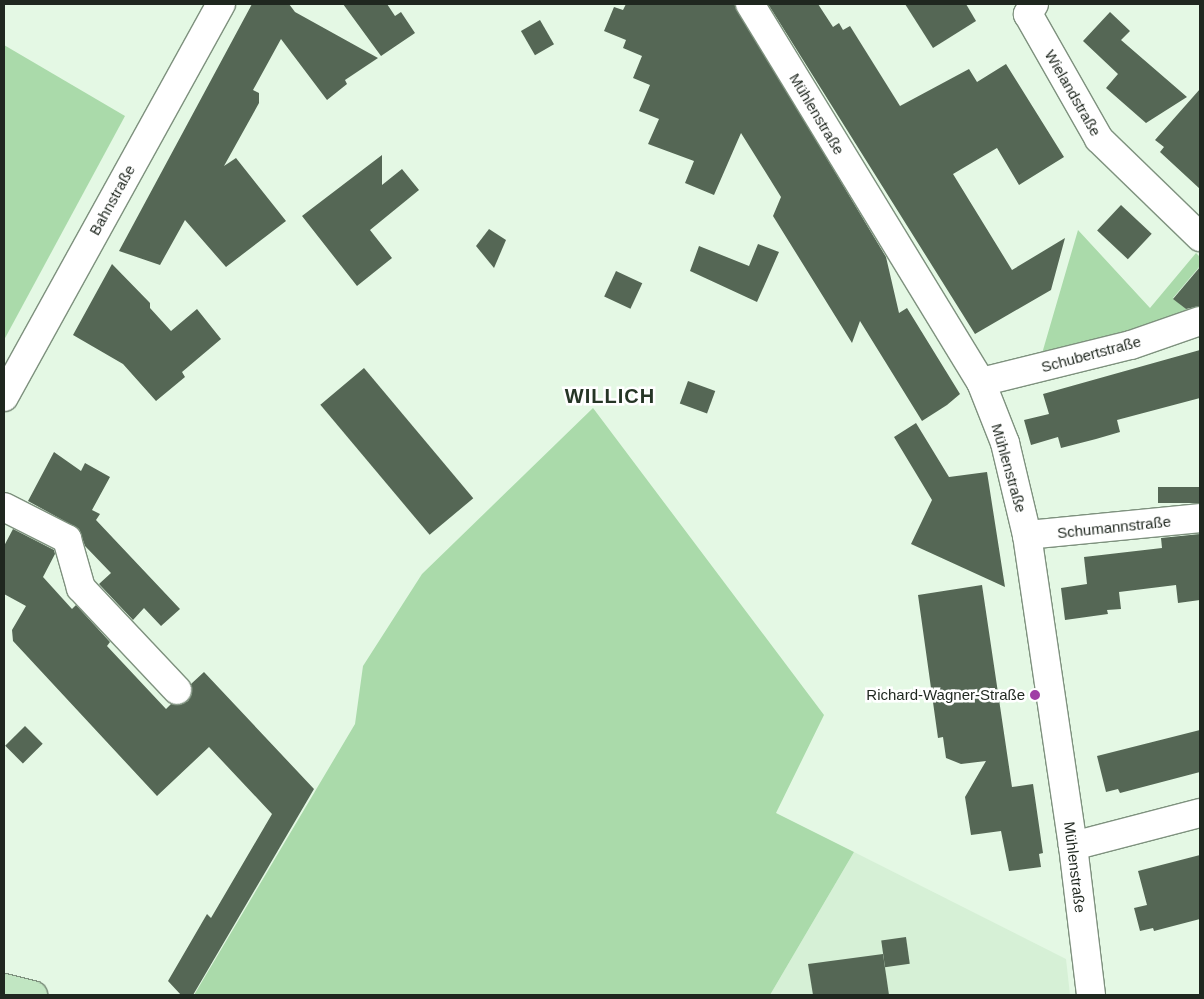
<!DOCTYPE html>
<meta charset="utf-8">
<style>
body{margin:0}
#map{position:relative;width:1204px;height:999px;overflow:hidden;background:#e4f8e4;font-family:Arial,sans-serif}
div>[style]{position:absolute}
.built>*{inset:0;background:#d6f0d6}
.green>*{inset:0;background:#aadaaa}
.building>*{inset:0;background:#556755;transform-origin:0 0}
.roads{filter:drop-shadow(1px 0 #7e917e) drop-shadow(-1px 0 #7e917e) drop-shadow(0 1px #7e917e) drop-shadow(0 -1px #7e917e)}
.minor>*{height:28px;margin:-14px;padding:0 14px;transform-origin:14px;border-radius:14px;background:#fff}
.major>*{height:28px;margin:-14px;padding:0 14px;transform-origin:14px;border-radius:14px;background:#c1e6c2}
.dots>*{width:14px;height:14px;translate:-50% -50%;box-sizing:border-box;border:2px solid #fff;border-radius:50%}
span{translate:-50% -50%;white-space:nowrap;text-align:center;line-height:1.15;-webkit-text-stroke:5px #fff;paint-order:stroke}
.street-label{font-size:15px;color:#1f271f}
.poi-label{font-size:15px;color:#1f271f}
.right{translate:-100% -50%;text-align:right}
.district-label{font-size:20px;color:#253525;font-weight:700;letter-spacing:1px}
.frame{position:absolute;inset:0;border:5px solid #1f271f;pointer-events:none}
</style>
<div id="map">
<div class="built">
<i style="clip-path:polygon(854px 852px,1066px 959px,1070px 995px,770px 995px)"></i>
</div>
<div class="green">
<i style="clip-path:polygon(4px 45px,125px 116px,4px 340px)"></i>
<i style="clip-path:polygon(1078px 230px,1150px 308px,1196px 253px,1200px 257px,1200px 266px,1173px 298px,1192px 314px,1041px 357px)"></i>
<i style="clip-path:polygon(593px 408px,824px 715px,776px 813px,854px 852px,770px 995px,194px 995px,355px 724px,363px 666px,422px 574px)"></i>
</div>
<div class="building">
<i style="clip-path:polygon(252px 4px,289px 4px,295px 12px,378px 58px,345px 80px,347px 84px,327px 100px,281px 39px,253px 90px,259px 93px,259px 103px,224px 166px,236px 158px,286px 221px,226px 267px,185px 220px,160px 265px,119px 251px)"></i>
<i style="clip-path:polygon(343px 4px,387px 4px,395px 16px,401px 12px,415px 33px,381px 56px)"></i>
<i style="clip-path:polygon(626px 4px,734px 4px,886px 257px,899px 313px,907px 308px,960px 394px,947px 405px,922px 421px,860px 321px,852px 343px,773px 216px,781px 197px,741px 133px,714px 195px,685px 183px,694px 161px,648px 144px,659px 119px,639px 111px,650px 85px,633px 78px,642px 56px,623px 48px,626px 40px,604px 31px,614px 7px,623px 10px)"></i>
<i style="clip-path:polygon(768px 4px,818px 4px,833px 27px,839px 23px,843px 30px,850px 26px,900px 106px,969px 69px,977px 82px,1006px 64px,1064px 157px,1019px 185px,997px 148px,953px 174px,1012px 270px,1065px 238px,1051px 290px,975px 334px)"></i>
<i style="clip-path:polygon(905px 4px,966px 4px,976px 21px,933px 48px)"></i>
<i style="clip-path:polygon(1110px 12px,1130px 31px,1121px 40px,1187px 97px,1146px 123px,1106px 88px,1118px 74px,1083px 41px)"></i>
<i style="left:540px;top:20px;width:28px;height:22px;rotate:60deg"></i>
<i style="clip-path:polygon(1200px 89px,1200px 189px,1160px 152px,1164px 147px,1155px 140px)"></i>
<i style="clip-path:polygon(382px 155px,382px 185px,402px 169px,419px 190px,370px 230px,392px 258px,357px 286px,302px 216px)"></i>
<i style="left:1121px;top:205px;width:42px;height:35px;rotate:43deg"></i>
<i style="clip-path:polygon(489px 229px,506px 240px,494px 268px,476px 246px)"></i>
<i style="clip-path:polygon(758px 244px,779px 252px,757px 302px,690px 271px,699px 246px,749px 266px)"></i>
<i style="clip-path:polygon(112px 264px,150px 303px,150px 308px,171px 331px,197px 309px,221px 339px,182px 372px,185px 377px,156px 401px,123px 364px,73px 335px)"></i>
<i style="clip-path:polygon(1200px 267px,1200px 306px,1186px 309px,1173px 299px)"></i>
<i style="left:616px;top:271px;width:29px;height:28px;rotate:25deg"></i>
<i style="clip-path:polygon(1200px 350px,1200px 398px,1117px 420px,1120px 432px,1096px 439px,1061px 448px,1058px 437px,1031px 445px,1024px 420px,1049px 414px,1043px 394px)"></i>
<i style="left:364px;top:368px;width:170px;height:57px;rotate:50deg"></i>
<i style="left:688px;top:381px;width:29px;height:24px;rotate:20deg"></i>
<i style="clip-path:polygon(916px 423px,949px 477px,987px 472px,1005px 587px,911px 544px,932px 500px,894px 437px)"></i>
<i style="clip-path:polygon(54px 452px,81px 471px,85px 463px,110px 477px,92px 510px,100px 514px,96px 520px,180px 609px,161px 626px,144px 608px,133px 620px,99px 584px,111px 573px,85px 546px,79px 529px,28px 501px)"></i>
<i style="left:1200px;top:487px;width:16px;height:42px;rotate:90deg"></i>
<i style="clip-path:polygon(13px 529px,54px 550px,55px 554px,43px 577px,72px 609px,76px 605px,110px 642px,107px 646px,166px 709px,171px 704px,180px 705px,188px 701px,192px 694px,191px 684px,204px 672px,314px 789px,193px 995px,181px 995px,168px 981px,207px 914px,211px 918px,272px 814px,209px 747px,157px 796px,13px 641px,12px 630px,26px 606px,4px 594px,4px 546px)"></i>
<i style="clip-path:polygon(1200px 534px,1200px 600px,1178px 603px,1176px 585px,1119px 592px,1121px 609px,1107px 610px,1108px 614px,1065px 620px,1061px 588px,1087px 584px,1084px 557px,1162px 548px,1161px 538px)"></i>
<i style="clip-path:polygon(982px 585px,1012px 787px,1033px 784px,1043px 853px,1039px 854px,1041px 867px,1009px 871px,1001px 831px,971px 835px,965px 797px,986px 761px,961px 764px,946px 758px,943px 737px,938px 738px,918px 595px)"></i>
<i style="left:25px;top:726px;width:25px;height:28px;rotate:45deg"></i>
<i style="clip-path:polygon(1200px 730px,1200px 772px,1120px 793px,1118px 789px,1106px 792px,1097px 756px)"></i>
<i style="clip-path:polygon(1200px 855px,1200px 919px,1154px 931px,1153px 928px,1140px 931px,1134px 908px,1147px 905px,1138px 871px)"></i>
<i style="left:906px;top:937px;width:27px;height:25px;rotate:82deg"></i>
<i style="clip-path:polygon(883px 954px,889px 995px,813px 995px,808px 964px)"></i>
</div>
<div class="roads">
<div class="minor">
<i style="left:750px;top:4px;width:443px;rotate:58.6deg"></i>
<i style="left:981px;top:382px;width:66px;rotate:68.5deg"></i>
<i style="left:1005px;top:443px;width:95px;rotate:76.6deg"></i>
<i style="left:1027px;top:535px;width:314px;rotate:81.6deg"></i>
<i style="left:1073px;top:846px;width:150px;rotate:83.1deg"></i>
<i style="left:1034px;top:4px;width:12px;rotate:121deg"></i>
<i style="left:1028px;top:14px;width:144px;rotate:60.4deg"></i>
<i style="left:1099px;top:139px;width:141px;rotate:44.1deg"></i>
<i style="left:981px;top:382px;width:154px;rotate:-13.9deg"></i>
<i style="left:1131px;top:345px;width:73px;rotate:-19.2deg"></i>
<i style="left:4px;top:397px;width:449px;rotate:-61.1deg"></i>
<i style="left:4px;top:507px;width:71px;rotate:26.9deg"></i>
<i style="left:67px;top:539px;width:51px;rotate:74.1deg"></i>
<i style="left:81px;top:588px;width:140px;rotate:46.7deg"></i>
<i style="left:1027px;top:535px;width:174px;rotate:-5.6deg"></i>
<i style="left:1073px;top:846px;width:131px;rotate:-14.6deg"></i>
</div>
<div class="major">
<i style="left:4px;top:988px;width:30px;rotate:14deg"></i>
</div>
</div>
<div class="dots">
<i style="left:1035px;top:695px;background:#9f3ea5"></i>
</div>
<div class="street-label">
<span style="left:1073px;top:93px;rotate:60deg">Wielandstraße</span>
<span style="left:817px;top:114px;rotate:59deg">Mühlenstraße</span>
<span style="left:112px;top:200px;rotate:-61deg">Bahnstraße</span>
<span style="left:1091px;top:354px;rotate:-15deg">Schubertstraße</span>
<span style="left:1009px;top:468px;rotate:74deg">Mühlenstraße</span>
<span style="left:1114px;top:527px;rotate:-6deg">Schumannstraße</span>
<span style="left:1075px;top:867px;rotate:83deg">Mühlenstraße</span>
</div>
<div class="poi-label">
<span class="right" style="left:1025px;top:695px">Richard-Wagner-Straße</span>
</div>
<div class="district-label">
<span style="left:610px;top:396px">WILLICH</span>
</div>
<div class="frame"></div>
</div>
